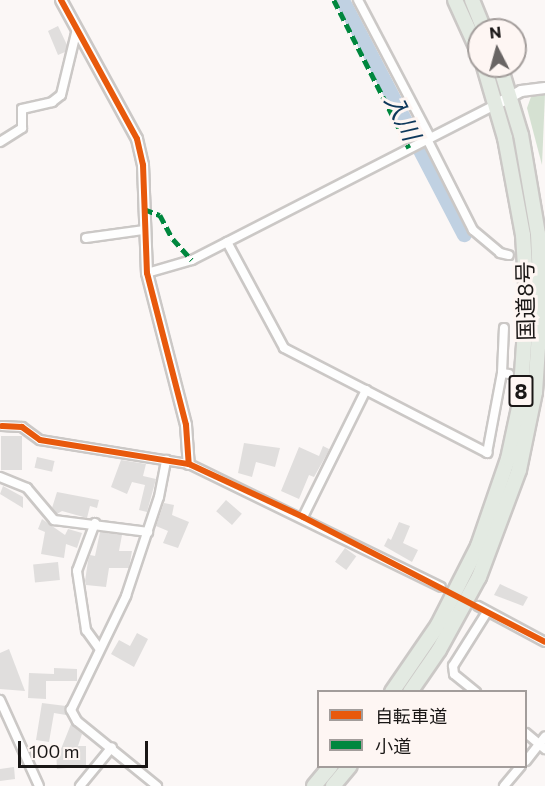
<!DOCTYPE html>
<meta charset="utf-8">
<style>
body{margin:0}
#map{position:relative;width:545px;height:786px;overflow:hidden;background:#fbf7f6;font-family:Commissioner,"Noto Sans JP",sans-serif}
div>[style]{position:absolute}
.green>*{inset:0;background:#d5e1d2}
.river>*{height:15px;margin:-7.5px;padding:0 7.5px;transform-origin:7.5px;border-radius:7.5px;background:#c0d1e2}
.building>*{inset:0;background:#e0dedd;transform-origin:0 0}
.minor-tunnel>*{height:8px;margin-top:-4px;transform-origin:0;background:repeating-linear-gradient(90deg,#d9d5d4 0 8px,transparent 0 12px)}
.roads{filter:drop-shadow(2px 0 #cbc8c6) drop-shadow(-2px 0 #cbc8c6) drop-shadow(0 2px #cbc8c6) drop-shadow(0 -2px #cbc8c6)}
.minor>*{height:8px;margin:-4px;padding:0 4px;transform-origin:4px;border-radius:4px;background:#fefefe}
.tertiary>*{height:10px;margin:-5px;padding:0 5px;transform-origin:5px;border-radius:5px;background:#fefefe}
.trunk>*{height:14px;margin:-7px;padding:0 7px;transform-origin:7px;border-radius:7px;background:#e3eae2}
.quiet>*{height:4.5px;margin-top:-2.25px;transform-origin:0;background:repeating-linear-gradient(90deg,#00873e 0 9px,transparent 0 13.5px)}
.cycleway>*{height:6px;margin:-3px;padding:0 3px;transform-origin:3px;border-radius:3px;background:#e8590c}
span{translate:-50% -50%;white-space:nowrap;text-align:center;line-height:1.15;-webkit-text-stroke:6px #fef6f3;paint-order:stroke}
.shield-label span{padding:2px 4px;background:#fef6f3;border:2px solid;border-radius:4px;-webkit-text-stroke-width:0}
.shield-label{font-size:21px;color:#1a1716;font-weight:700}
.street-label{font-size:22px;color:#1a1716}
.water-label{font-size:24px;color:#0e385b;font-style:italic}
.legend{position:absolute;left:317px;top:690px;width:210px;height:78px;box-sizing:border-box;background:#fef6f3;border:2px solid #a39d9b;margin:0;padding:8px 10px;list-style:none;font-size:18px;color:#1a1716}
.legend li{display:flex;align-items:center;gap:12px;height:30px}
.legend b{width:30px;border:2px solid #a39d9b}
.north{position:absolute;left:467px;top:18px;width:60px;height:60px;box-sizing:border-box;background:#fef6f3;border:2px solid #a39d9b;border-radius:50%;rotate:354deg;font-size:16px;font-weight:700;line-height:24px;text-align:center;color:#1a1716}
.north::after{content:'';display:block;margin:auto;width:21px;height:27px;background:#696564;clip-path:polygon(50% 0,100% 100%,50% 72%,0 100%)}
.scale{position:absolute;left:18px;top:741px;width:130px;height:27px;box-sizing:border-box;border:3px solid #1a1716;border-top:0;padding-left:8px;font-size:18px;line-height:21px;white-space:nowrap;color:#1a1716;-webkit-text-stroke:4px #fef6f3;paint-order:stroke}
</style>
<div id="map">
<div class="green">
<i style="clip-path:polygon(532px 94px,545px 94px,542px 165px,527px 108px)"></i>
</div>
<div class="river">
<i style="left:342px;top:0;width:264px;rotate:62.5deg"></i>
</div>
<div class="building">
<i style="clip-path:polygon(58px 26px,67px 45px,65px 52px,58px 55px,48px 31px)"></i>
<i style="left:1px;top:436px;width:21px;height:34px"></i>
<i style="clip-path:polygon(244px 443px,280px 448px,275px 467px,256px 462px,252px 477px,238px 473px)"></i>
<i style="clip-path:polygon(323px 446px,329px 449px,328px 452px,314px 477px,309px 475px,299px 499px,281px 491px,299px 447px,319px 456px)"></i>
<i style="left:37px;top:457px;width:18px;height:11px;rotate:13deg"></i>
<i style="clip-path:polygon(121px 460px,146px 464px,143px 476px,156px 479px,147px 512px,139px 510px,145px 485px,132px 482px,127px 494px,111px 487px)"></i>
<i style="clip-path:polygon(3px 486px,23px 497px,23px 508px,0 494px)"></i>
<i style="clip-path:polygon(57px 492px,99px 500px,97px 508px,90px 506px,87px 518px,62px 511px,57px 514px,52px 508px)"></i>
<i style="left:226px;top:500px;width:21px;height:15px;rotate:41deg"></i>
<i style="clip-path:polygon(164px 503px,174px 505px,172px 515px,189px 522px,178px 548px,163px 543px,168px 531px,156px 526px)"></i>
<i style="clip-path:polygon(42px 519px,65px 535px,68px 529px,82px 533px,77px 548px,66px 544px,64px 558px,41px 554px,45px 532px,38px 529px)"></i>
<i style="clip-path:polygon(399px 522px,410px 526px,403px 543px,418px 550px,412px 562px,384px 546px,388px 538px,391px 540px)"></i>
<i style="clip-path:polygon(100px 532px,122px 535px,119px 551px,132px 551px,129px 568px,109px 568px,106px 587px,86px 585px,85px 581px,88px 561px,90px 555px,95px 556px)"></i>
<i style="left:345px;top:548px;width:14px;height:17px;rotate:36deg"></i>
<i style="left:58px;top:562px;width:18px;height:25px;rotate:84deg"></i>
<i style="clip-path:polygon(500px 584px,528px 597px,523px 606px,494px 595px)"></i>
<i style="clip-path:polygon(137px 633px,148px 639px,134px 667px,111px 654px,119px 640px,130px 646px)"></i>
<i style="clip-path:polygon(9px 649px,25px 691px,0 689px,0 653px)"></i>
<i style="clip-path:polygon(54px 668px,77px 669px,77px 681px,46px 681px,46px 699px,28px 698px,29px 673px,54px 674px)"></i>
<i style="clip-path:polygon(42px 703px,66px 706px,66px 715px,54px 713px,49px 742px,36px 740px)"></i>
<i style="clip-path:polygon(71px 724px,82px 734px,78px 746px,86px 746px,86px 766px,57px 769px,56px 750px,61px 749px)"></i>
<i style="clip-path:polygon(14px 767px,15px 779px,0 781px,0 769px)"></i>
</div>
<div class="minor-tunnel">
<i style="left:509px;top:374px;width:37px;rotate:13deg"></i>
</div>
<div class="roads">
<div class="minor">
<i style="left:358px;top:0;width:155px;rotate:62.3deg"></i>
<i style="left:427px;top:139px;width:102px;rotate:63.2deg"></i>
<i style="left:473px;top:230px;width:35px;rotate:40deg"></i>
<i style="left:500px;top:253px;width:9px;rotate:13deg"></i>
<i style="left:0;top:142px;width:26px;rotate:-32deg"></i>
<i style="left:22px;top:128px;width:19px;rotate:-90deg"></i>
<i style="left:22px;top:109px;width:31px;rotate:-13deg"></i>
<i style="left:52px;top:102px;width:11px;rotate:-38deg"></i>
<i style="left:61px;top:95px;width:68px;rotate:-76.4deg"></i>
<i style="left:86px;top:238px;width:59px;rotate:-7.9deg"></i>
<i style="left:227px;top:242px;width:120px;rotate:61.7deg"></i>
<i style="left:284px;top:348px;width:229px;rotate:27.3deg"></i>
<i style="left:487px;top:453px;width:81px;rotate:-79.4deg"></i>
<i style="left:502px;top:373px;width:7px;rotate:8deg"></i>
<i style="left:147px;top:273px;width:47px;rotate:-16.1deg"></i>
<i style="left:192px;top:260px;width:340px;rotate:-27.1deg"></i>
<i style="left:502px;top:373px;width:45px;rotate:-87.5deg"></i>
<i style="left:2px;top:426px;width:20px;rotate:3deg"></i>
<i style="left:22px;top:427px;width:22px;rotate:36deg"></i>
<i style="left:40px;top:440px;width:151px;rotate:9.2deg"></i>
<i style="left:189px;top:464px;width:280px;rotate:26deg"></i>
<i style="left:0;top:477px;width:29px;rotate:22deg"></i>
<i style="left:27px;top:488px;width:42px;rotate:49.8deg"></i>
<i style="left:54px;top:520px;width:95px;rotate:7.3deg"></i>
<i style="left:303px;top:517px;width:142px;rotate:-63.6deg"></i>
<i style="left:95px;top:523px;width:51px;rotate:110.6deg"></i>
<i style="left:77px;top:571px;width:60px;rotate:81.3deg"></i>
<i style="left:86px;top:630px;width:22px;rotate:54deg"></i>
<i style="left:478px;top:606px;width:76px;rotate:28.2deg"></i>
<i style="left:476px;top:692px;width:28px;rotate:-141deg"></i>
<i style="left:454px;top:674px;width:8px;rotate:-97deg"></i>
<i style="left:453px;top:666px;width:64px;rotate:-57.8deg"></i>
<i style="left:0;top:700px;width:94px;rotate:65.6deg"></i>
<i style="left:526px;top:733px;width:25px;rotate:40deg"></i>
<i style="left:526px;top:761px;width:31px;rotate:-52deg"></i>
<i style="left:80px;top:786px;width:50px;rotate:-50.6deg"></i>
<i style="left:157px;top:786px;width:103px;rotate:-140.9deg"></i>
<i style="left:77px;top:721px;width:13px;rotate:-119deg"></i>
<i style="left:71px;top:710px;width:127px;rotate:-64.2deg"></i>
<i style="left:126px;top:596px;width:104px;rotate:-71.6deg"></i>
<i style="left:159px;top:497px;width:38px;rotate:-79deg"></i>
<i style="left:504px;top:786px;width:26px;rotate:-50deg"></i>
</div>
<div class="tertiary">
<i style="left:61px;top:0;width:158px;rotate:61.3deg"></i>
<i style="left:137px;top:139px;width:27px;rotate:77deg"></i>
<i style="left:143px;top:165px;width:108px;rotate:87.9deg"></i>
<i style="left:147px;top:273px;width:157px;rotate:75.6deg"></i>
<i style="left:186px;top:425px;width:39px;rotate:86deg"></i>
<i style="left:495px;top:105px;width:30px;rotate:-28deg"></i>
<i style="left:521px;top:91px;width:24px;rotate:-7deg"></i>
</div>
<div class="trunk">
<i style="left:455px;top:0;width:58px;rotate:65.6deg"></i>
<i style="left:472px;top:0;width:32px;rotate:68deg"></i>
<i style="left:392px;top:692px;width:81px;rotate:-55.5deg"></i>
<i style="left:438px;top:625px;width:89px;rotate:-63.1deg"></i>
<i style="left:478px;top:546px;width:92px;rotate:-71deg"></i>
<i style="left:508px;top:459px;width:57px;rotate:-77.9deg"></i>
<i style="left:520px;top:403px;width:103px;rotate:-86.1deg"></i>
<i style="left:527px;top:300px;width:65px;rotate:-93.5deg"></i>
<i style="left:523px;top:235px;width:99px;rotate:-100.5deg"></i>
<i style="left:505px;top:138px;width:75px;rotate:-106.3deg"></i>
<i style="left:410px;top:692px;width:51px;rotate:-55.4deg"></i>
<i style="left:439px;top:650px;width:83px;rotate:-61.3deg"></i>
<i style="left:479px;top:577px;width:114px;rotate:-69.5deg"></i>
<i style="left:519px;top:470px;width:80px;rotate:-78.4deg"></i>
<i style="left:535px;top:392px;width:87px;rotate:-86.1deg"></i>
<i style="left:541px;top:305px;width:71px;rotate:-92.4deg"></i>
<i style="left:538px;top:234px;width:100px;rotate:-99.7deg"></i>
<i style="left:521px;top:135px;width:72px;rotate:-106.9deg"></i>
<i style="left:314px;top:786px;width:26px;rotate:-50deg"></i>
<i style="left:333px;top:786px;width:26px;rotate:-50deg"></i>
</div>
</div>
<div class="quiet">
<i style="left:334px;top:0;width:166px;rotate:63.1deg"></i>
<i style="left:144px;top:209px;width:17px;rotate:21deg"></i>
<i style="left:160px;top:215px;width:27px;rotate:62deg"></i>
<i style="left:173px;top:239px;width:28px;rotate:48deg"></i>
</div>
<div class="cycleway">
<i style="left:61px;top:0;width:158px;rotate:61.3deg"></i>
<i style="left:137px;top:139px;width:27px;rotate:77deg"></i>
<i style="left:143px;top:165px;width:108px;rotate:87.9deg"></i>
<i style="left:147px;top:273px;width:157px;rotate:75.6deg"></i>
<i style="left:186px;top:425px;width:39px;rotate:86deg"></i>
<i style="left:2px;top:426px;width:20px;rotate:3deg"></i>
<i style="left:22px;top:427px;width:22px;rotate:36deg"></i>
<i style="left:40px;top:440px;width:151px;rotate:9.2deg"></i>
<i style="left:189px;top:464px;width:126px;rotate:24.9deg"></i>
<i style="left:303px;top:517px;width:272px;rotate:27.3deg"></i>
</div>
<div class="shield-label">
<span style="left:521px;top:391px">8</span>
</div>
<div class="street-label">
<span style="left:525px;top:301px;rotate:-91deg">国道8号</span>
</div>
<div class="water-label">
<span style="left:403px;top:117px;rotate:63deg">入川</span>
</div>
<ul class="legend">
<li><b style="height:8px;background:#e8590c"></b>自転車道</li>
<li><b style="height:8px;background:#00873e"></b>小道</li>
</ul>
<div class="north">N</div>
<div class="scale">100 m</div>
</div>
